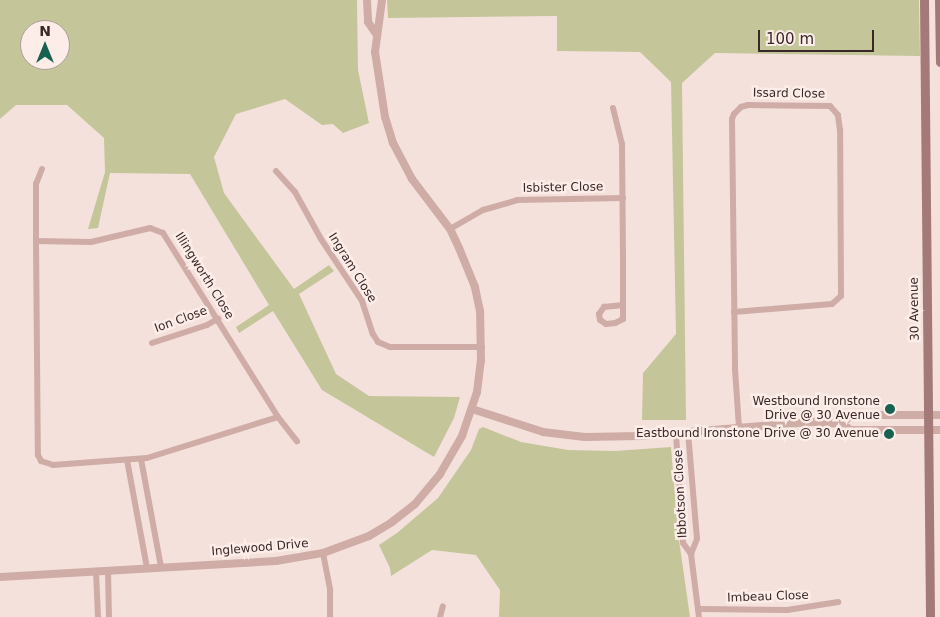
<!DOCTYPE html>
<style>
body{margin:0}
#map{position:relative;width:940px;height:617px;overflow:hidden;background:#f5e1dc;font-family:"DejaVu Sans",sans-serif}
div>[style]{position:absolute}
.green>*{inset:0;background:#c4c69a}
.minor>*{height:6px;margin:-3px;padding:0 3px;transform-origin:3px;border-radius:3px;background:#cfaca6}
.tertiary>*{height:8px;margin:-4px;padding:0 4px;transform-origin:4px;border-radius:4px;background:#cfaca6}
.secondary>*{height:9px;margin:-4.5px;padding:0 4.5px;transform-origin:4.5px;border-radius:4.5px;background:#a37a77}
.dots>*{width:14px;height:14px;translate:-50% -50%;box-sizing:border-box;border:2px solid #fcede9;border-radius:50%}
span{translate:-50% -50%;white-space:nowrap;text-align:center;line-height:1.15;-webkit-text-stroke:5px #fcede9;paint-order:stroke}
.street-label{font-size:12px;color:#3a2828}
.poi-label{font-size:12px;color:#3a2828}
.right{translate:-100% -50%;text-align:right}
.north{position:absolute;left:20px;top:20px;width:50px;height:50px;box-sizing:border-box;background:#fcede9;border:1px solid #ae9e9c;border-radius:50%;rotate:0deg;font-size:14px;font-weight:700;line-height:20px;text-align:center;color:#3a2828}
.north::after{content:'';display:block;margin:auto;width:18px;height:22px;background:#186050;clip-path:polygon(50% 0,100% 100%,50% 72%,0 100%)}
.scale{position:absolute;left:758px;top:30px;width:116px;height:22px;box-sizing:border-box;border:2px solid #3a2828;border-top:0;padding-left:6px;font-size:15px;line-height:18px;white-space:nowrap;color:#3a2828;-webkit-text-stroke:4px #fcede9;paint-order:stroke}
</style>
<div id="map">
<div class="green">
<i style="clip-path:polygon(evenodd,0 0,357px 0,358px 70px,369px 123px,343px 133px,333px 124px,322px 125px,285px 99px,236px 114px,214px 157px,224px 193px,294px 289px,329px 265px,334px 271px,299px 294px,336px 374px,369px 396px,460px 397px,454px 418px,434px 457px,322px 390px,273px 311px,239px 333px,236px 327px,269px 305px,190px 174px,110px 173px,98px 228px,88px 229px,105px 172px,104px 138px,67px 105px,16px 105px,0 119px,0 0,30px 30px,60px 30px,60px 60px,30px 60px,30px 30px)"></i>
<i style="clip-path:polygon(387px 0,919px 0,920px 56px,715px 53px,682px 83px,686px 420px,642px 420px,643px 373px,676px 334px,671px 82px,640px 52px,557px 51px,557px 16px,388px 18px)"></i>
<i style="clip-path:polygon(483px 427px,521px 442px,568px 450px,615px 451px,671px 447px,678px 533px,690px 617px,499px 617px,500px 590px,476px 555px,432px 550px,391px 576px,390px 568px,379px 545px,397px 533px,438px 498px,471px 450px,479px 429px)"></i>
</div>
<div class="minor">
<i style="left:613px;top:108px;width:37px;rotate:76deg"></i>
<i style="left:622px;top:144px;width:107px;rotate:89.5deg"></i>
<i style="left:623px;top:251px;width:68px;rotate:90deg"></i>
<i style="left:623px;top:319px;width:9px;rotate:153deg"></i>
<i style="left:615px;top:323px;width:9px;rotate:174deg"></i>
<i style="left:606px;top:324px;width:7px;rotate:-146deg"></i>
<i style="left:600px;top:320px;width:6px;rotate:-99deg"></i>
<i style="left:599px;top:314px;width:9px;rotate:-54deg"></i>
<i style="left:604px;top:307px;width:19px;rotate:-6deg"></i>
<i style="left:42px;top:169px;width:16px;rotate:112deg"></i>
<i style="left:36px;top:184px;width:57px;rotate:90deg"></i>
<i style="left:36px;top:241px;width:214px;rotate:89.5deg"></i>
<i style="left:38px;top:455px;width:7px;rotate:63deg"></i>
<i style="left:41px;top:461px;width:13px;rotate:18deg"></i>
<i style="left:53px;top:465px;width:94px;rotate:-4.3deg"></i>
<i style="left:147px;top:458px;width:137px;rotate:-17.4deg"></i>
<i style="left:276px;top:171px;width:28px;rotate:48deg"></i>
<i style="left:295px;top:192px;width:54px;rotate:61deg"></i>
<i style="left:321px;top:239px;width:74px;rotate:56.5deg"></i>
<i style="left:362px;top:301px;width:35px;rotate:72deg"></i>
<i style="left:373px;top:334px;width:9px;rotate:58deg"></i>
<i style="left:378px;top:342px;width:13px;rotate:23deg"></i>
<i style="left:390px;top:347px;width:92px"></i>
<i style="left:450px;top:229px;width:38px;rotate:-30deg"></i>
<i style="left:483px;top:210px;width:35px;rotate:-16deg"></i>
<i style="left:517px;top:200px;width:106px;rotate:-1.1deg"></i>
<i style="left:36px;top:241px;width:55px;rotate:1deg"></i>
<i style="left:91px;top:242px;width:61px;rotate:-13.3deg"></i>
<i style="left:150px;top:228px;width:14px;rotate:21deg"></i>
<i style="left:163px;top:233px;width:217px;rotate:58deg"></i>
<i style="left:278px;top:417px;width:31px;rotate:52deg"></i>
<i style="left:734px;top:312px;width:98px;rotate:-4.7deg"></i>
<i style="left:832px;top:304px;width:12px;rotate:-42deg"></i>
<i style="left:841px;top:296px;width:166px;rotate:-90.3deg"></i>
<i style="left:840px;top:130px;width:15px;rotate:-98deg"></i>
<i style="left:838px;top:115px;width:12px;rotate:-132deg"></i>
<i style="left:830px;top:106px;width:82px;rotate:-179.3deg"></i>
<i style="left:748px;top:105px;width:7px;rotate:164deg"></i>
<i style="left:741px;top:107px;width:10px;rotate:135deg"></i>
<i style="left:734px;top:114px;width:5px;rotate:112deg"></i>
<i style="left:732px;top:119px;width:250px;rotate:89.3deg"></i>
<i style="left:735px;top:369px;width:58px;rotate:86.1deg"></i>
<i style="left:152px;top:343px;width:58px;rotate:-18.1deg"></i>
<i style="left:207px;top:325px;width:13px;rotate:-29deg"></i>
<i style="left:688px;top:432px;width:107px;rotate:85.2deg"></i>
<i style="left:697px;top:539px;width:16px;rotate:112deg"></i>
<i style="left:676px;top:434px;width:109px;rotate:86.3deg"></i>
<i style="left:683px;top:543px;width:14px;rotate:54deg"></i>
<i style="left:691px;top:554px;width:64px;rotate:82.8deg"></i>
<i style="left:141px;top:459px;width:110px;rotate:79.5deg"></i>
<i style="left:127px;top:460px;width:110px;rotate:79.5deg"></i>
<i style="left:323px;top:553px;width:38px;rotate:79deg"></i>
<i style="left:330px;top:590px;width:27px;rotate:90deg"></i>
<i style="left:108px;top:570px;width:47px;rotate:88.8deg"></i>
<i style="left:96px;top:571px;width:46px;rotate:87.5deg"></i>
<i style="left:699px;top:609px;width:88px;rotate:0.7deg"></i>
<i style="left:787px;top:610px;width:52px;rotate:-8.9deg"></i>
<i style="left:440px;top:617px;width:11px;rotate:-75deg"></i>
</div>
<div class="tertiary">
<i style="left:367px;top:0;width:22px;rotate:87deg"></i>
<i style="left:368px;top:22px;width:14px;rotate:56deg"></i>
<i style="left:472px;top:409px;width:75px;rotate:17.9deg"></i>
<i style="left:543px;top:432px;width:42px;rotate:6.8deg"></i>
<i style="left:585px;top:437px;width:56px;rotate:-1deg"></i>
<i style="left:641px;top:436px;width:173px;rotate:-4.7deg"></i>
<i style="left:813px;top:422px;width:29px;rotate:4deg"></i>
<i style="left:842px;top:424px;width:11px;rotate:34deg"></i>
<i style="left:851px;top:430px;width:89px"></i>
<i style="left:842px;top:424px;width:13px;rotate:-45deg"></i>
<i style="left:851px;top:415px;width:89px"></i>
<i style="left:0;top:577px;width:276px;rotate:-3.3deg"></i>
<i style="left:276px;top:561px;width:48px;rotate:-9.7deg"></i>
<i style="left:323px;top:553px;width:49px;rotate:-20.3deg"></i>
<i style="left:369px;top:536px;width:27px;rotate:-31deg"></i>
<i style="left:392px;top:522px;width:29px;rotate:-38deg"></i>
<i style="left:415px;top:504px;width:39px;rotate:-50deg"></i>
<i style="left:440px;top:474px;width:44px;rotate:-59.9deg"></i>
<i style="left:462px;top:436px;width:46px;rotate:-71.2deg"></i>
<i style="left:477px;top:392px;width:31px;rotate:-83deg"></i>
<i style="left:481px;top:361px;width:50px;rotate:-91.1deg"></i>
<i style="left:480px;top:311px;width:25px;rotate:-102deg"></i>
<i style="left:475px;top:287px;width:42px;rotate:-112.3deg"></i>
<i style="left:459px;top:248px;width:21px;rotate:-115deg"></i>
<i style="left:450px;top:229px;width:63px;rotate:-127.2deg"></i>
<i style="left:412px;top:179px;width:41px;rotate:-117.8deg"></i>
<i style="left:393px;top:143px;width:27px;rotate:-107deg"></i>
<i style="left:385px;top:117px;width:66px;rotate:-98.7deg"></i>
<i style="left:375px;top:52px;width:52px;rotate:-82.3deg"></i>
</div>
<div class="secondary">
<i style="left:924px;top:0;width:617px;rotate:89.44deg"></i>
<i style="left:939px;top:0;width:62px;rotate:89.1deg"></i>
</div>
<div class="dots">
<i style="left:890px;top:409px;background:#186050"></i>
<i style="left:889px;top:434px;background:#186050"></i>
</div>
<div class="street-label">
<span style="left:789px;top:94px;rotate:1deg">Issard Close</span>
<span style="left:563px;top:188px;rotate:-1deg">Isbister Close</span>
<span style="left:352px;top:268px;rotate:58deg">Ingram Close</span>
<span style="left:204px;top:276px;rotate:58deg">Illingworth Close</span>
<span style="left:915px;top:309px;rotate:-91deg">30 Avenue</span>
<span style="left:181px;top:320px;rotate:-20deg">Ion Close</span>
<span style="left:681px;top:494px;rotate:-93deg">Ibbotson Close</span>
<span style="left:260px;top:548px;rotate:-5deg">Inglewood Drive</span>
<span style="left:768px;top:597px;rotate:-2deg">Imbeau Close</span>
</div>
<div class="poi-label">
<span class="right" style="left:880px;top:409px">Westbound Ironstone<br>Drive @ 30 Avenue</span>
<span class="right" style="left:879px;top:434px">Eastbound Ironstone Drive @ 30 Avenue</span>
</div>
<div class="north">N</div>
<div class="scale">100 m</div>
</div>
